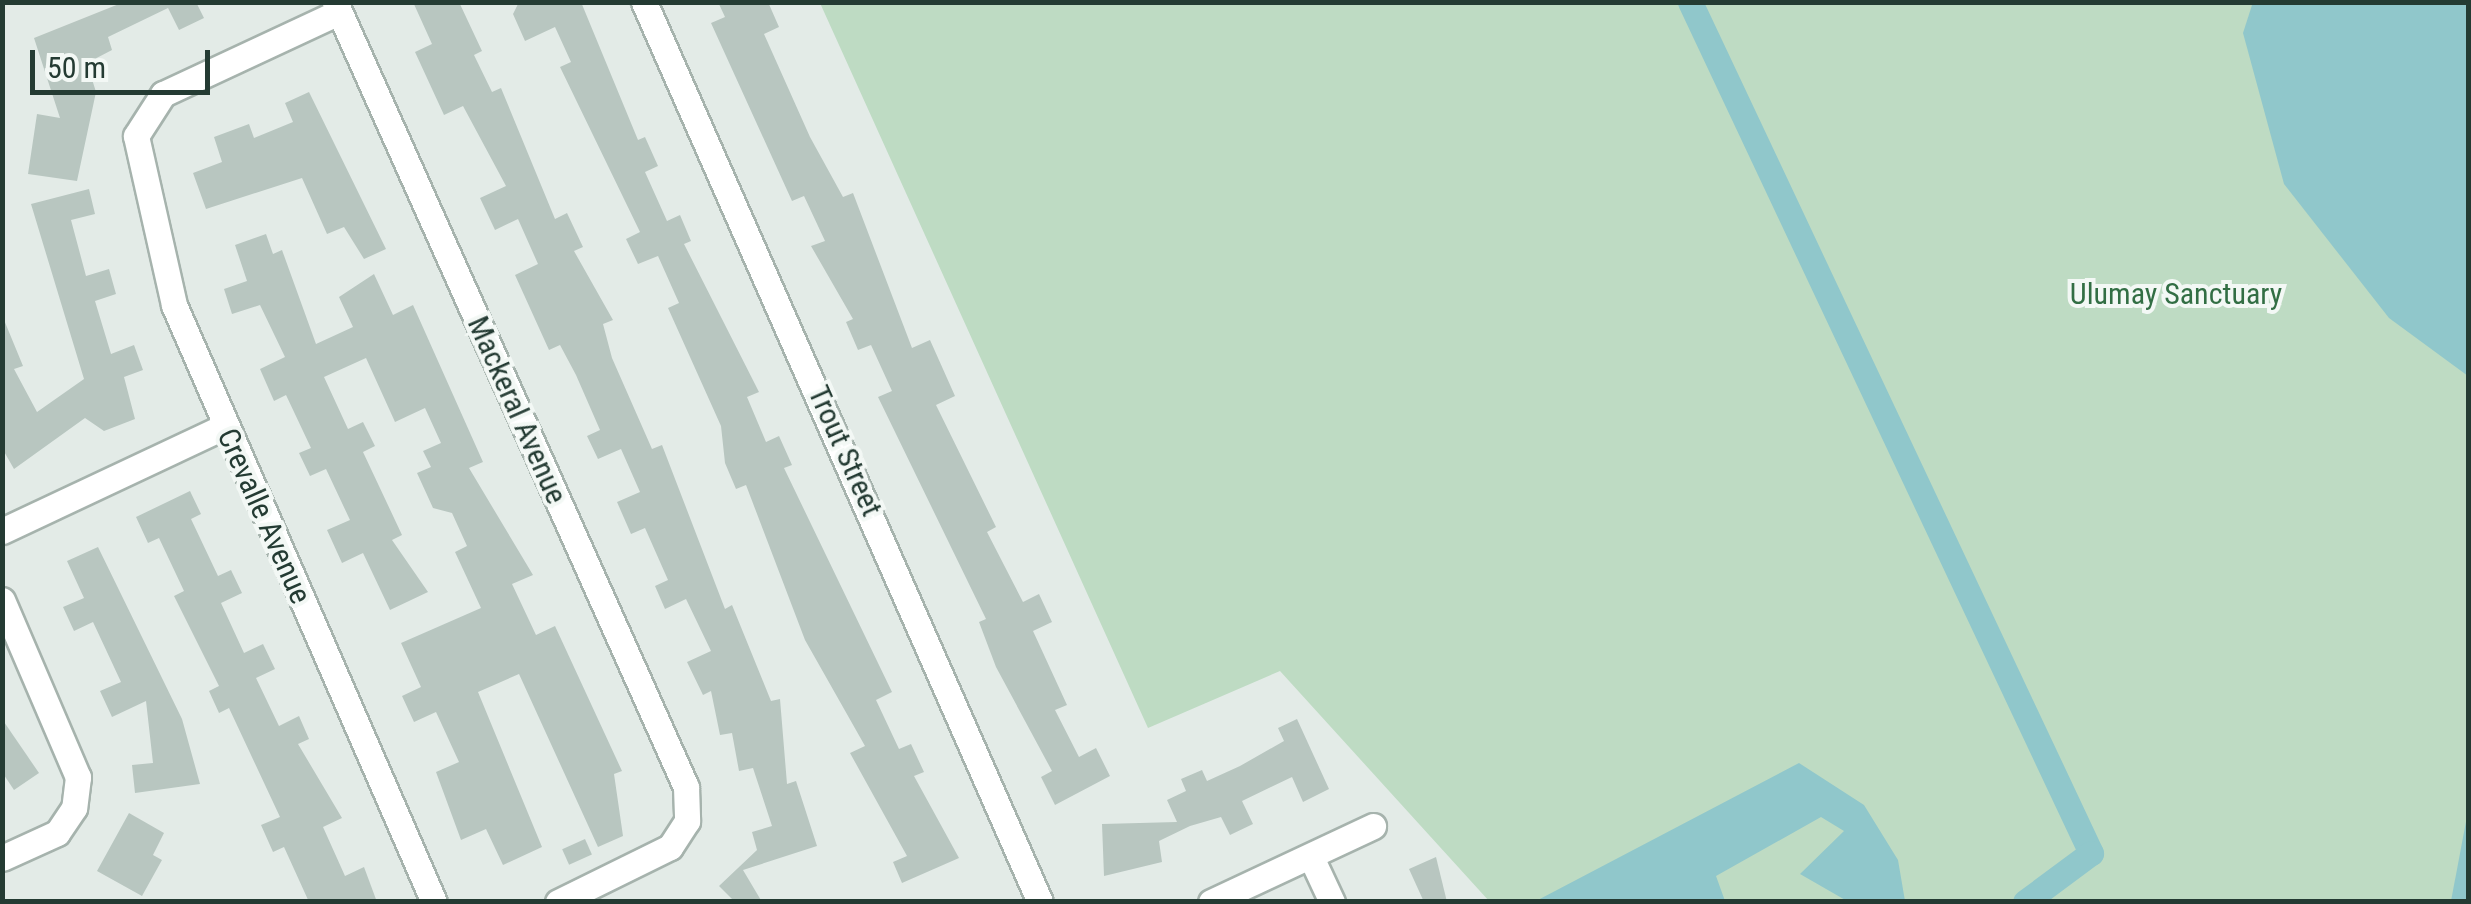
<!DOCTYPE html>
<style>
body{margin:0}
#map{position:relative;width:2471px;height:904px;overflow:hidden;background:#e3ebe7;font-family:"Roboto Condensed",sans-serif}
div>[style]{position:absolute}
.green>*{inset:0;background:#bedbc3}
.water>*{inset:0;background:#90c7cb}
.canal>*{height:25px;margin:-12.5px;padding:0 12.5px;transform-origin:12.5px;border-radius:12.5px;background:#90c7cb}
.building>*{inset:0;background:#b8c6c0;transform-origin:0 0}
.roads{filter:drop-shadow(2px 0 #a6b3ad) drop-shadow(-2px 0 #a6b3ad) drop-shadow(0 2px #a6b3ad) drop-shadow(0 -2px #a6b3ad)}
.minor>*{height:25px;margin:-12.5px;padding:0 12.5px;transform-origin:12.5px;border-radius:12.5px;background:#fff}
span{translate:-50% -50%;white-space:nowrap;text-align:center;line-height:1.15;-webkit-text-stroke:8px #f3f8f5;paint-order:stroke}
.park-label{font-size:30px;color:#326e44}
.street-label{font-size:30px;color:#243b33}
.frame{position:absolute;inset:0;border:5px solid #243b33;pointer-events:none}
.scale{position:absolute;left:30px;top:50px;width:180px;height:45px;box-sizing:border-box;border:5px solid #243b33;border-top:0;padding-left:12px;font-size:30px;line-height:35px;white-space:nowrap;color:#243b33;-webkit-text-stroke:8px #f3f8f5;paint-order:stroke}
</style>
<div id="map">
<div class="green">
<i style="clip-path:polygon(820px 3px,2468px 3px,2468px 901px,1489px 901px,1280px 671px,1148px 728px)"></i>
</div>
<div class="water">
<i style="clip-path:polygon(2253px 2px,2468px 3px,2468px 376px,2389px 318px,2284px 184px,2243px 33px)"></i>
<i style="clip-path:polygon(1799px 763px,1864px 805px,1898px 860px,1905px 901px,1847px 901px,1800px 874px,1844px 831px,1821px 817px,1716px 876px,1725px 901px,1536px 901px)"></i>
<i style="clip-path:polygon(2468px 811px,2468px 901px,2451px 901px)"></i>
</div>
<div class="canal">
<i style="left:1690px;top:2px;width:941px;rotate:64.77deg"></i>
<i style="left:2091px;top:853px;width:82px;rotate:143.4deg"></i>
</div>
<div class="building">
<i style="clip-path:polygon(124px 2px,196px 2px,204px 18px,179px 30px,168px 8px,108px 37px,112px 50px,87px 63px,96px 92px,77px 181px,28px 174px,37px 114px,60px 118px,34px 38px)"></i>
<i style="clip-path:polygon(413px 2px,459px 2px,482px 51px,474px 55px,492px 92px,501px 88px,555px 219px,567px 213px,583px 247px,574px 251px,613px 320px,603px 324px,612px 358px,652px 449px,662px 445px,725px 609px,732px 605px,771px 701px,780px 699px,787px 784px,796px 781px,817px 846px,743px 870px,762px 902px,735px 902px,719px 886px,757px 850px,752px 832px,772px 826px,753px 768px,739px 771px,732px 733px,720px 735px,711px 691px,703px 695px,687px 662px,711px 651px,686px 599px,665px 609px,655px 586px,668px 580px,645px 528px,631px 534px,617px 502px,640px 492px,621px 449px,598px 459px,587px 436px,600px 430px,576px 375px,560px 345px,549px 350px,515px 275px,538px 264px,518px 219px,495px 230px,480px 198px,506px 186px,463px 106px,444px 115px,415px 52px,432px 44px)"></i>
<i style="clip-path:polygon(519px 2px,581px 2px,638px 140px,645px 137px,658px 166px,645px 172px,667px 221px,680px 215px,691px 241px,684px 244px,759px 392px,747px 397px,766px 442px,779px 436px,792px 465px,784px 468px,892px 692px,876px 700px,899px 749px,911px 744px,924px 772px,914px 776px,959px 858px,902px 883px,893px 862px,907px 856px,850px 753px,865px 746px,805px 640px,746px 485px,736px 489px,725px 463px,721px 426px,668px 308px,679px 303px,658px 256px,638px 264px,626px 239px,640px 232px,560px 67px,571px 62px,555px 27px,525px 41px,513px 14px)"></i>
<i style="clip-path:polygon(718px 2px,768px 2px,779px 27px,764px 34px,810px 137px,843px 197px,853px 193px,912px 348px,930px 340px,955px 396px,936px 405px,996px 527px,987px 532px,1023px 602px,1039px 594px,1052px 622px,1033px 631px,1067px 705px,1055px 710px,1079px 757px,1096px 748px,1110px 776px,1055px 805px,1041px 777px,1052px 771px,996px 667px,979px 622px,986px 619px,878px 397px,892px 391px,871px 345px,858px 350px,846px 322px,853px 319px,811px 246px,825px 241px,804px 196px,792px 201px,711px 23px,725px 17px)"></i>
<i style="clip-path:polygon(309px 92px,386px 249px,364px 259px,344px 227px,327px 234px,302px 178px,206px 209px,193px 173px,222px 162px,214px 137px,249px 124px,254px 138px,293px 122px,285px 103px)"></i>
<i style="clip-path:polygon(89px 189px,95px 214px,71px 220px,86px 276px,109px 269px,116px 294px,95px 301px,111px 354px,134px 345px,143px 370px,124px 377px,135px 419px,104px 431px,85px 418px,14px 469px,2px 448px,2px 315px,23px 366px,14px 369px,37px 412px,84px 379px,31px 204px)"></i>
<i style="clip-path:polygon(266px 234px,273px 254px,282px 250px,316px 344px,353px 327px,339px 297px,374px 274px,393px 315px,413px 305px,483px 462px,469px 468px,533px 575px,512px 584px,536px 635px,555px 626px,622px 771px,614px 774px,623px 836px,598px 847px,519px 674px,478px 692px,542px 847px,503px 865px,486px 829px,461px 840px,436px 772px,459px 762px,436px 712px,414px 722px,402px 696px,421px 687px,401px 643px,481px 608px,455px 552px,467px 546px,452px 513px,433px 508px,417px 473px,431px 467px,423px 451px,441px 443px,425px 408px,395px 422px,366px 358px,324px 377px,348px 429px,363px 422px,375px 446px,363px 452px,402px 535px,392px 540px,428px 592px,390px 610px,363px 553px,342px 563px,327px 530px,350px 520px,326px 469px,310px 476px,299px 453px,311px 448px,286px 395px,274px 401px,260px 369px,285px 357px,260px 305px,232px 314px,224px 289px,247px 281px,235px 245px)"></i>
<i style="clip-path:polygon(190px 491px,201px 514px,191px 519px,218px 576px,231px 570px,242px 593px,221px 603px,244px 653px,263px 644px,275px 669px,256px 678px,279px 726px,299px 716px,309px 739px,298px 744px,342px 818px,323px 827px,345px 876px,364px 867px,377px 902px,309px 902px,284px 847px,273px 852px,261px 825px,280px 817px,229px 708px,219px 713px,209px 691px,219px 686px,174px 596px,184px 591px,159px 538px,148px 543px,136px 517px)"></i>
<i style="clip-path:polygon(98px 547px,182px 719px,200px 784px,135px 793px,132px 765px,153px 763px,146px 701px,112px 717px,100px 691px,121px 682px,93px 622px,74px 631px,63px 607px,84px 598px,67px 561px)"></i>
<i style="clip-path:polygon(2px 719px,39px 773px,14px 790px,2px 772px)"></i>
<i style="clip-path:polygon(1297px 719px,1329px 789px,1303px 802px,1292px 777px,1242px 801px,1253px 824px,1230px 835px,1221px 817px,1190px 826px,1159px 841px,1162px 862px,1104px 876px,1102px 824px,1177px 822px,1167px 800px,1186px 791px,1181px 779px,1202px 770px,1207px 781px,1240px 766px,1284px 741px,1278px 728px)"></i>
<i style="clip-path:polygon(129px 813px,164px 833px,153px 855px,162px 860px,142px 896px,97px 871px)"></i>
<i style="left:585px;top:839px;width:17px;height:25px;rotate:66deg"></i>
<i style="clip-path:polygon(1436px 857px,1447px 902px,1424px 902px,1409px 869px)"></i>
</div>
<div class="roads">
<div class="minor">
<i style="left:335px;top:2px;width:860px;rotate:65.91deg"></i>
<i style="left:686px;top:787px;width:34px;rotate:88deg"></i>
<i style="left:687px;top:821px;width:31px;rotate:123deg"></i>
<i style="left:670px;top:847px;width:125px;rotate:153.8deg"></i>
<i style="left:644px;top:2px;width:983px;rotate:66.25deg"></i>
<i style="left:339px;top:12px;width:194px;rotate:155deg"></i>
<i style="left:163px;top:94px;width:50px;rotate:122.7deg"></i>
<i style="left:136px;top:136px;width:173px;rotate:77.3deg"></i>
<i style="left:174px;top:305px;width:651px;rotate:66.47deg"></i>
<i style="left:2px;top:531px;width:246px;rotate:-25.2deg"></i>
<i style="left:2px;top:600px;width:193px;rotate:66.8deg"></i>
<i style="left:78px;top:777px;width:31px;rotate:97deg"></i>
<i style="left:74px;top:808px;width:30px;rotate:124deg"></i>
<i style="left:57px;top:833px;width:60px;rotate:155.6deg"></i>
<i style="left:1311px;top:857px;width:50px;rotate:65deg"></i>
<i style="left:1211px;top:902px;width:179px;rotate:-25.1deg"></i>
</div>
</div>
<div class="park-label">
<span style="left:2176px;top:294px">Ulumay Sanctuary</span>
</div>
<div class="street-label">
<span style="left:517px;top:410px;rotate:66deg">Mackeral Avenue</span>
<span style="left:845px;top:451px;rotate:66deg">Trout Street</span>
<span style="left:264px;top:516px;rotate:66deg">Crevalle Avenue</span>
</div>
<div class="frame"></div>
<div class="scale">50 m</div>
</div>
